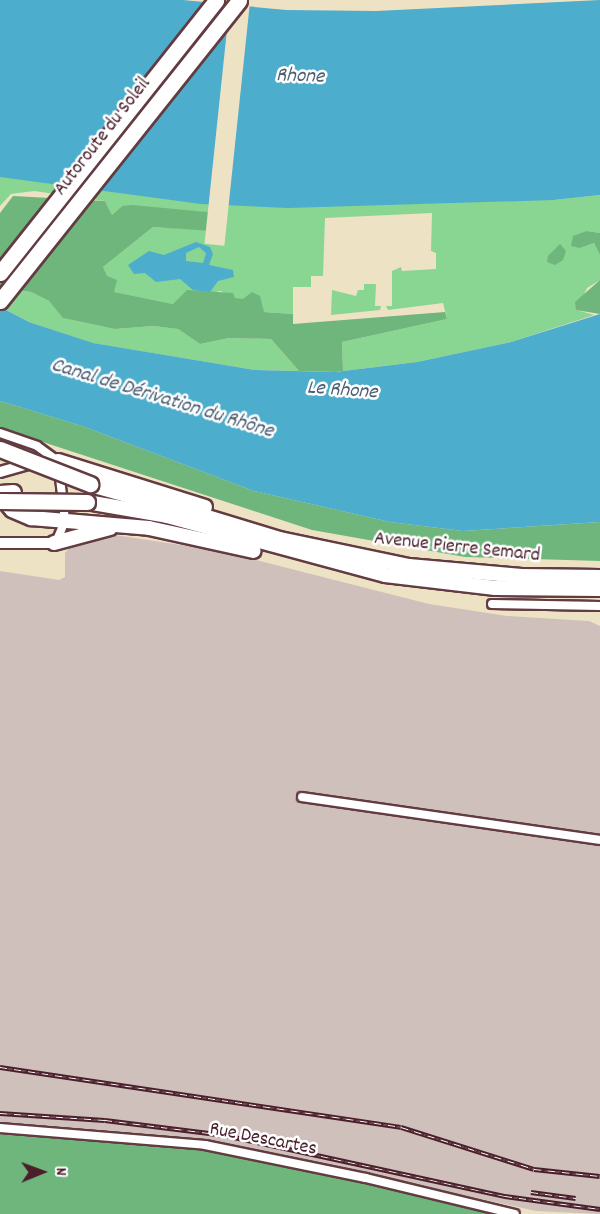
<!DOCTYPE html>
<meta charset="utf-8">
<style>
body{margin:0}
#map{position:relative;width:600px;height:1214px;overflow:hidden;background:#eee2c4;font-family:Dekko,sans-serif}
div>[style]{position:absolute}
.industrial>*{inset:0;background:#cfc0bb}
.green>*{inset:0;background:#89d592}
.forest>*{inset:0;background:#6eb67c}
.water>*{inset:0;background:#4dadcc}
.pier>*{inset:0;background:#eee2c4;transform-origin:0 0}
.roads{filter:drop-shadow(2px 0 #633c42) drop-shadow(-2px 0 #633c42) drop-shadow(0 2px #633c42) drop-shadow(0 -2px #633c42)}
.minor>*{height:8px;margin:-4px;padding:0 4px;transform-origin:4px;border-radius:4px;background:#fff}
.tertiary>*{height:10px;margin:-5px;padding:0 5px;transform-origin:5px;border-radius:5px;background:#fff}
.trunk>*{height:14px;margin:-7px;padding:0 7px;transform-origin:7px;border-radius:7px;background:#fff}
.motorway>*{height:15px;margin:-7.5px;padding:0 7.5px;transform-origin:7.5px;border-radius:7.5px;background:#fff}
.rail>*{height:4.5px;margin-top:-2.25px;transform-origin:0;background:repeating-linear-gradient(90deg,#fff 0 7px,#4a1f2b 0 14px);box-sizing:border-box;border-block:2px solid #4a1f2b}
.bridges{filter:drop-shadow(2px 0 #633c42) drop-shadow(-2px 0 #633c42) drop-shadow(0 2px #633c42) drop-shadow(0 -2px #633c42)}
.motorway-bridge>*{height:15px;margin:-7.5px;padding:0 7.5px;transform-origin:7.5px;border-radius:7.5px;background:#fff}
span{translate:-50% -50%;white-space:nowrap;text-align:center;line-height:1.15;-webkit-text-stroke:5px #fff;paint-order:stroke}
.street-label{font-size:20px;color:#4a1f2b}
.water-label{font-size:21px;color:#4b5f73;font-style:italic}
.north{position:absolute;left:12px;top:1142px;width:60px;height:60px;-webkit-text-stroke:4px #fff;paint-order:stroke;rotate:89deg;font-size:16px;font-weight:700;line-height:24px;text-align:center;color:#4a1f2b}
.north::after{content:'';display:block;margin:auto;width:21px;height:27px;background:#4a1f2b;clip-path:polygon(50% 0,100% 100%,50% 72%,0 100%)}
</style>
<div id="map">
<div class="industrial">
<i style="clip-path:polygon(115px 535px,220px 551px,429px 604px,507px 616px,589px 621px,600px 626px,600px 1214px,536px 1211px,285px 1156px,189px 1139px,0 1123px,0 571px,59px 580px,65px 577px,65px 553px,71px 546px)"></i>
</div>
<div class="green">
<i style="clip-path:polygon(0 177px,554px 200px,600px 195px,600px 233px,587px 231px,580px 248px,594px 243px,600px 255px,600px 280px,587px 288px,577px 310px,594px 315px,511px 342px,417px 362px,343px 371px,342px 342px,447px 319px,443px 303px,388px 310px,386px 306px,392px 306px,392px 271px,401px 267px,402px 271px,436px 269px,436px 253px,431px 251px,432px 213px,325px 218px,323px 276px,311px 276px,311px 287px,293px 287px,293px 314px,264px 312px,220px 291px,173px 304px,113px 292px,103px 267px,153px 227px,212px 230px,217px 213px,122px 206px,112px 215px,105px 201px,34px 191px,11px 194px,0 206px)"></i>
<i style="clip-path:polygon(364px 284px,376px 284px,375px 306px,381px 306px,380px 310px,331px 315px,332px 290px,356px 296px,358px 290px,364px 290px)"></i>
<i style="clip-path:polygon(0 287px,31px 292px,49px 301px,64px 318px,115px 329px,153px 326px,178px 329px,200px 344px,229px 338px,271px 339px,299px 371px,255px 370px,92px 343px,29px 322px,0 307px)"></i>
</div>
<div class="forest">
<i style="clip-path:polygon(13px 196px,105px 201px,112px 215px,122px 206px,132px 205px,217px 213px,219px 223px,212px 231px,153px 227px,103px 267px,107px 276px,117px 280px,114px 292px,173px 304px,187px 290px,233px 293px,235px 298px,243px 299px,252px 292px,260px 296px,264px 312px,293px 314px,293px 324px,445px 312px,447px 319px,342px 342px,343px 371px,335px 372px,299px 371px,271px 339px,229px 338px,200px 344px,178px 329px,153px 326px,115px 329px,63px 318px,49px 301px,31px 292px,0 287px,0 213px)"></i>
<i style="clip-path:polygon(587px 231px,600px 233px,600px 255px,594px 243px,580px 248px,571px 246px,573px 236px)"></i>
<i style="clip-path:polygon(560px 244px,566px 251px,563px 260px,555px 265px,547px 262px,548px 256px)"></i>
<i style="clip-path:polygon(600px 280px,600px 314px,576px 310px,575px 302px)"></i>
<i style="clip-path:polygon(0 401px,82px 426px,254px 491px,390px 522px,463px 531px,600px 522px,600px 561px,465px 557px,312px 530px,0 428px)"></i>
<i style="clip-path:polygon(0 1131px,184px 1145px,240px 1154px,499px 1214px,0 1214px)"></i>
</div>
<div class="water">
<i style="clip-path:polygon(0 0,183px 0,286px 10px,376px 11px,600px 0,600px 195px,554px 200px,288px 208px,201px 204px,0 177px)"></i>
<i style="clip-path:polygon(evenodd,196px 242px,210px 247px,213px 254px,209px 265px,233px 270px,234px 277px,218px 281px,210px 292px,193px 290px,180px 279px,156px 282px,145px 273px,134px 274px,128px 265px,149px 251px,164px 255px,196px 242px,199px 247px,206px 253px,203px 263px,186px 261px,186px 253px,199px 247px)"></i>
<i style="clip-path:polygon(0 307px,29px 322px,93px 343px,255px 370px,335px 372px,417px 362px,511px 342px,600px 314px,600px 522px,463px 531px,390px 522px,254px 491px,82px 426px,0 401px)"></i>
</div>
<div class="pier">
<i style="left:230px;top:1px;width:20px;height:244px;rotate:6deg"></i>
</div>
<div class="roads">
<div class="minor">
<i style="left:0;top:433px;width:39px;rotate:19deg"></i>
<i style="left:37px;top:446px;width:26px;rotate:36deg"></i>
<i style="left:58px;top:461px;width:60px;rotate:83.3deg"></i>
<i style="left:65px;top:521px;width:21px;rotate:113deg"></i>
<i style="left:492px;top:604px;width:108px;rotate:1.1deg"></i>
<i style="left:302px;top:797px;width:301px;rotate:8.2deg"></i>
<i style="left:0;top:1128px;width:206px;rotate:4.7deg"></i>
<i style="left:205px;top:1145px;width:164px;rotate:11.6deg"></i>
<i style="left:366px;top:1178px;width:153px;rotate:13.6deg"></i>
</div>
<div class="tertiary">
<i style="left:0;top:472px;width:44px;rotate:-15.9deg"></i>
<i style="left:42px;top:460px;width:16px;rotate:4deg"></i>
<i style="left:0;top:543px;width:54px"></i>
</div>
<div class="trunk">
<i style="left:58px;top:461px;width:154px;rotate:17.4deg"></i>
<i style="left:0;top:496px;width:18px;rotate:49deg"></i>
<i style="left:12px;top:510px;width:21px;rotate:23deg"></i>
<i style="left:31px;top:518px;width:118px;rotate:4.8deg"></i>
<i style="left:149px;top:528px;width:107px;rotate:12.4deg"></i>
<i style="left:87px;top:502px;width:81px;rotate:9.9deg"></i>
<i style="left:167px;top:516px;width:226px;rotate:15.1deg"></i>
<i style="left:385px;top:575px;width:111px;rotate:6.7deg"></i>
<i style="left:495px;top:588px;width:105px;rotate:0.5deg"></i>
<i style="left:181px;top:509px;width:103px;rotate:16.9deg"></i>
<i style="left:280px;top:539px;width:132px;rotate:11.8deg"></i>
<i style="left:409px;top:566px;width:113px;rotate:5.1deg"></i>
<i style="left:522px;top:576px;width:78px;rotate:0.7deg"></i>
<i style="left:54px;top:543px;width:58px;rotate:-15deg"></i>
</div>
<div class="motorway">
<i style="left:0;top:273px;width:348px;rotate:-51.6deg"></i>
<i style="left:0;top:301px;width:384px;rotate:-51.5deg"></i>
<i style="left:90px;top:484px;width:94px;rotate:15.4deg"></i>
<i style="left:0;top:493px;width:13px;rotate:-4deg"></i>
</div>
</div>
<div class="rail">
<i style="left:0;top:1067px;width:405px;rotate:8.5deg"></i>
<i style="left:401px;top:1127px;width:139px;rotate:17.5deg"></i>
<i style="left:534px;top:1169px;width:66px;rotate:6.1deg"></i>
<i style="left:0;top:1113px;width:105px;rotate:3.8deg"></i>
<i style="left:105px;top:1120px;width:121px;rotate:7.1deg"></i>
<i style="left:225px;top:1135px;width:287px;rotate:12.3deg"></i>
<i style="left:505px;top:1196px;width:96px;rotate:7.8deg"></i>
<i style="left:531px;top:1192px;width:45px;rotate:7.6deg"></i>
</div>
<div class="bridges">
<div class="motorway-bridge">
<i style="left:0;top:449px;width:97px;rotate:21.3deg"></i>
<i style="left:0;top:501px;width:87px;rotate:0.7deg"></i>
</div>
</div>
<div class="street-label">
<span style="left:103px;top:137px;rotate:-52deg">Autoroute du Soleil</span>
<span style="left:457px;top:548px;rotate:6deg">Avenue Pierre Semard</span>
<span style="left:263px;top:1140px;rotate:11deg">Rue Descartes</span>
</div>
<div class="water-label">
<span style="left:300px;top:77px;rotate:2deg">Rhone</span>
<span style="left:342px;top:391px;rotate:4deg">Le Rhone</span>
<span style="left:162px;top:399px;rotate:17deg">Canal de Dérivation du Rhône</span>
</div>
<div class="north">N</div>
</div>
